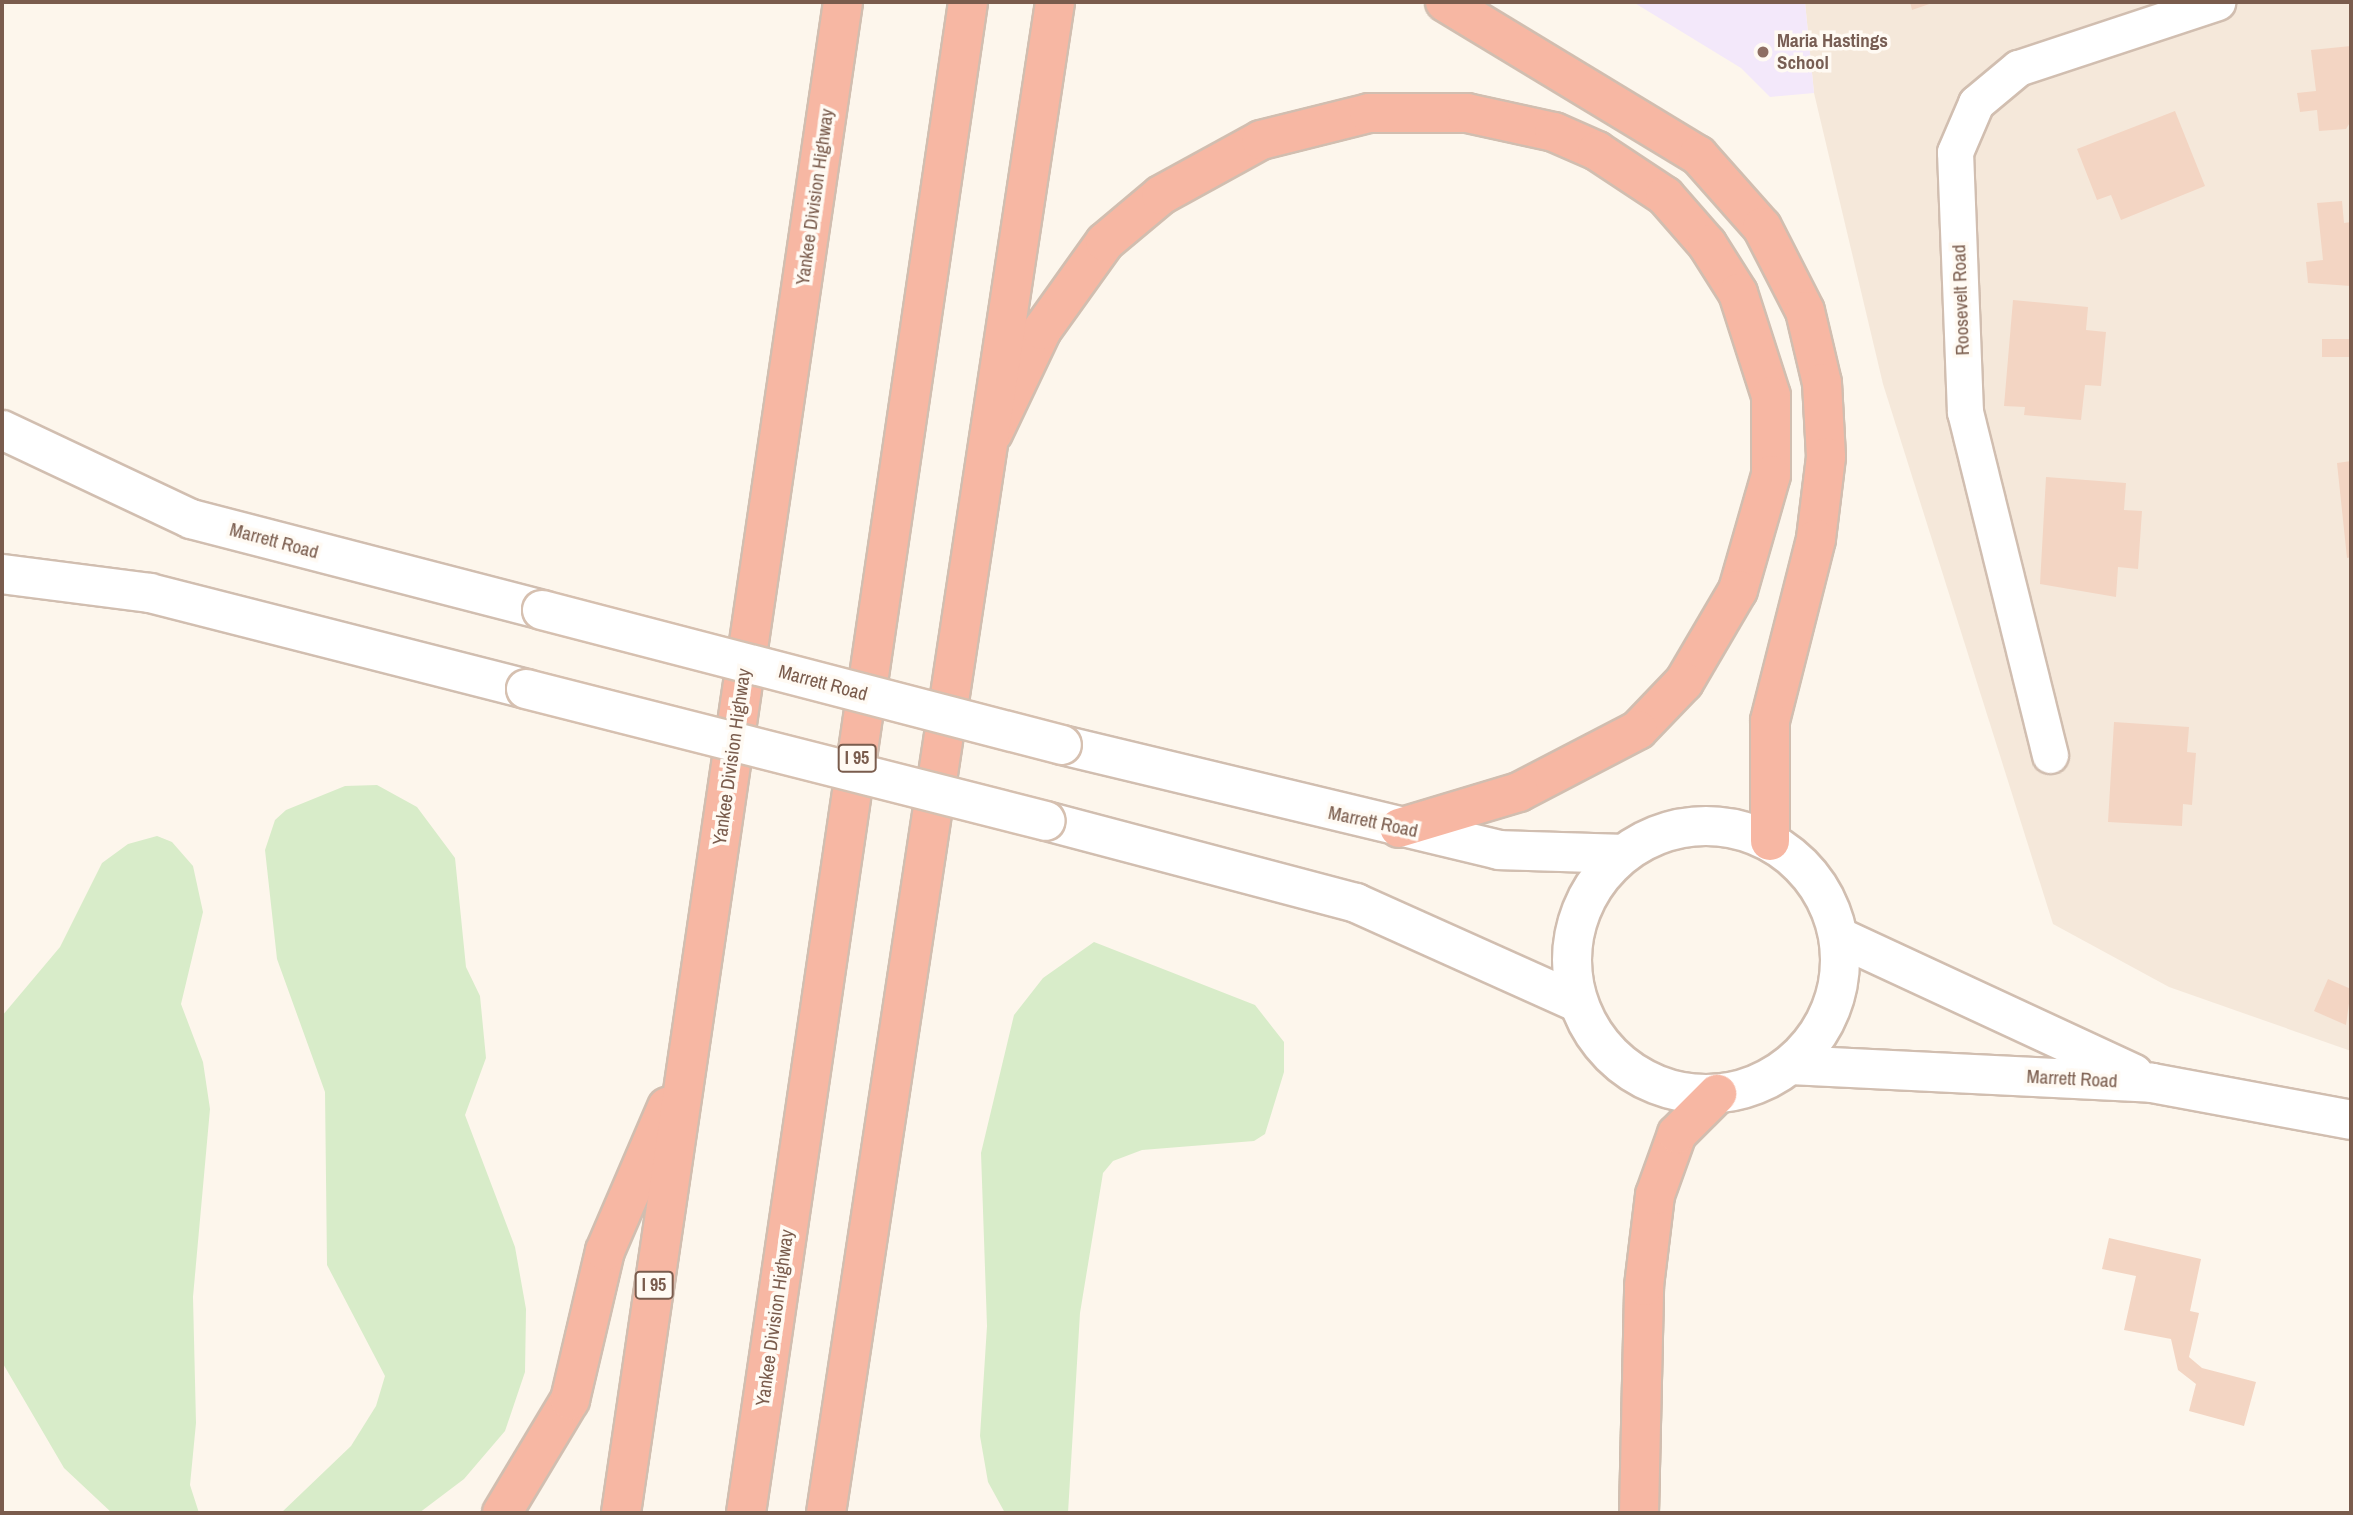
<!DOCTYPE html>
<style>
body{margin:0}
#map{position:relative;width:2353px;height:1515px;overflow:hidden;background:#fdf6ec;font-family:"Archivo Narrow",sans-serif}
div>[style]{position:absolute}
.residential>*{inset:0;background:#f5e8da}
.education>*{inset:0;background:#f3e8fa}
.green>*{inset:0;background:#d8ecc9}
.building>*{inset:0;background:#f3d5c3;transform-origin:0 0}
.roads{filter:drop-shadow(2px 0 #d1beb0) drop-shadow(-2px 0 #d1beb0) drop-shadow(0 2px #d1beb0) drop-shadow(0 -2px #d1beb0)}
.street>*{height:35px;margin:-17.5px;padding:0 17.5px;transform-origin:17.5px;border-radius:17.5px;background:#fff}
.secondary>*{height:38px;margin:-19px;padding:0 19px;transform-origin:19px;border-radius:19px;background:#fff}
.secondary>.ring{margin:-19px;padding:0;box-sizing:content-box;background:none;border:38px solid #fff;border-radius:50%}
.highway>*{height:38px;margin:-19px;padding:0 19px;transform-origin:19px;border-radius:19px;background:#f7b7a3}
.bridges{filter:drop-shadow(2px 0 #d6c0b0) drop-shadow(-2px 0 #d6c0b0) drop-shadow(0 2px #d6c0b0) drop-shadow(0 -2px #d6c0b0)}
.secondary-bridge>*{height:38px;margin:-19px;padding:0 19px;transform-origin:19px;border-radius:19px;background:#fff}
.dots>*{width:19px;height:19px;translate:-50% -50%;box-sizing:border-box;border:4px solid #fffaf3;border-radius:50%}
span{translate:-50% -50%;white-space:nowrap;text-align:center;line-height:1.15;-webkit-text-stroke:7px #fffaf3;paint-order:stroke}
.shield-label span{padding:2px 5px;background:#fffaf3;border:2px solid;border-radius:5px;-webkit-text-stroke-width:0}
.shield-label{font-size:18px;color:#7a5c4d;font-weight:700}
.education-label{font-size:19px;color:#785e54;font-weight:700}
.left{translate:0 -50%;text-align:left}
.street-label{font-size:19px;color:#7a5c4d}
.frame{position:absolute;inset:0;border:4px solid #7a5c4d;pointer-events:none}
</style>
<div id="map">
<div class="residential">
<i style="clip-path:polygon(1805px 2px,2351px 2px,2351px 1051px,2169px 987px,2053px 924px,1883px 384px,1814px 93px)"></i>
</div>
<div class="education">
<i style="clip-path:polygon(1633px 2px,1805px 2px,1814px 93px,1770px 97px,1741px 68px)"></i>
</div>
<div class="green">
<i style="clip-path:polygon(377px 785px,417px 807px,455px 858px,466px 967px,480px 996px,486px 1058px,465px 1115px,515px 1247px,526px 1309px,525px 1372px,505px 1431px,464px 1479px,419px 1513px,281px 1513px,351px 1446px,376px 1406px,385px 1376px,327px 1265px,325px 1092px,277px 959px,265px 850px,275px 820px,286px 810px,345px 786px)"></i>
<i style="clip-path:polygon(157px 836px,172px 842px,193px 866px,203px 912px,181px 1004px,203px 1062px,210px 1109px,193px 1297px,196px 1423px,190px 1485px,199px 1513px,112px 1513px,64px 1468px,2px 1362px,2px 1016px,60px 947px,102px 863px,128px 844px)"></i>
<i style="clip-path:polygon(1094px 942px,1255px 1005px,1284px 1042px,1284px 1072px,1265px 1134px,1254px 1141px,1142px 1150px,1113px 1161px,1103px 1173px,1080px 1313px,1068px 1513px,1005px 1513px,988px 1482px,980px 1436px,987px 1326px,981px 1153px,1014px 1015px,1043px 978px)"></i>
</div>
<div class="building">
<i style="clip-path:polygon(1910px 2px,1935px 2px,1912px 10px)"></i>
<i style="clip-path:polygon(2351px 46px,2351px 121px,2346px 129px,2319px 131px,2317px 110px,2300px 112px,2297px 93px,2316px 91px,2311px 50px)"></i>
<i style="clip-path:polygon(2175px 111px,2205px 186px,2121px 220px,2111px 195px,2097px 200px,2077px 149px)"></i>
<i style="clip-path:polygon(2342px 201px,2344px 223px,2351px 222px,2351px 286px,2308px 283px,2306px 262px,2323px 260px,2317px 203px)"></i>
<i style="clip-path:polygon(2013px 300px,2088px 307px,2086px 330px,2106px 332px,2101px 386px,2085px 385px,2081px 420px,2024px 415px,2025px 407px,2004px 406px)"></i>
<i style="left:2351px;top:339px;width:18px;height:29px;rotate:90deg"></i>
<i style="clip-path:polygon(2351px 461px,2351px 557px,2347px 558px,2337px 463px)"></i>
<i style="clip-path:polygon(2046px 477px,2126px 483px,2124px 510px,2142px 511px,2138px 569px,2118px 567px,2116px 597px,2040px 584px)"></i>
<i style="clip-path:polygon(2114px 722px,2189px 727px,2187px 752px,2196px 753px,2192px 805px,2183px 804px,2182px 826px,2108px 822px)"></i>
<i style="clip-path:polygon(2328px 979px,2351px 989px,2346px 1025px,2314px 1011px)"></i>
<i style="clip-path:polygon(2109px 1238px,2201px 1259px,2190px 1311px,2199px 1313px,2189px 1357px,2202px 1368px,2256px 1382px,2244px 1426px,2189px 1411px,2196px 1384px,2178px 1370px,2171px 1339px,2124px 1330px,2136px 1276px,2102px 1269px)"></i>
</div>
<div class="roads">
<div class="street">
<i style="left:2050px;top:755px;width:353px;rotate:-103.9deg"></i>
<i style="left:1965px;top:412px;width:260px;rotate:-92.2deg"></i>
<i style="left:1955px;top:152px;width:53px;rotate:-66.8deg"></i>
<i style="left:1976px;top:103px;width:55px;rotate:-39.8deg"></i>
<i style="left:2018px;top:68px;width:210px;rotate:-18.3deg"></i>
</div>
<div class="secondary">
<i style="left:2px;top:430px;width:209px;rotate:25.2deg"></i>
<i style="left:191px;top:519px;width:363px;rotate:14.5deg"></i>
<i style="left:2px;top:574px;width:149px;rotate:7.3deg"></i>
<i style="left:150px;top:593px;width:388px;rotate:14.3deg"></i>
<i style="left:1062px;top:745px;width:449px;rotate:13.5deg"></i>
<i style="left:1499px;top:850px;width:124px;rotate:1.8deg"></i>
<i style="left:1046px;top:821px;width:321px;rotate:14.8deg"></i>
<i style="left:1356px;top:903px;width:243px;rotate:24.2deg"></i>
<i class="ring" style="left:1572px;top:826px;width:230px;height:230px"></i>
<i style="left:1839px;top:937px;width:325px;rotate:24.9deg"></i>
<i style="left:1790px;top:1065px;width:362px;rotate:2.8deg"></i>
<i style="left:2152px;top:1083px;width:202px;rotate:10.5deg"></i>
</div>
<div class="highway">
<i style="left:1445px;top:2px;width:296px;rotate:31.2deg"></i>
<i style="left:1698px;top:155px;width:96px;rotate:48.4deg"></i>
<i style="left:1762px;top:227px;width:94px;rotate:62.9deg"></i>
<i style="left:1805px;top:311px;width:74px;rotate:76.7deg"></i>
<i style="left:1822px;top:383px;width:74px;rotate:86.9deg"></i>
<i style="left:1826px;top:457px;width:83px;rotate:97deg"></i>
<i style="left:1816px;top:539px;width:188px;rotate:104.2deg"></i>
<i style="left:1770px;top:721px;width:120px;rotate:90deg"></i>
<i style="left:993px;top:433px;width:114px;rotate:-64.6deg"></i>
<i style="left:1042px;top:330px;width:108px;rotate:-54.4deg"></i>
<i style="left:1105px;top:242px;width:73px;rotate:-40deg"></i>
<i style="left:1161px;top:195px;width:114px;rotate:-28.8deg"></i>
<i style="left:1261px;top:140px;width:111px;rotate:-14deg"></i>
<i style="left:1369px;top:113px;width:98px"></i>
<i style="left:1467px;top:113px;width:89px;rotate:12.3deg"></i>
<i style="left:1554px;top:132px;width:47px;rotate:23.8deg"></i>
<i style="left:1597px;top:151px;width:82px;rotate:33.5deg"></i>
<i style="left:1665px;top:196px;width:64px;rotate:48.8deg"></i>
<i style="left:1707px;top:244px;width:58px;rotate:57.7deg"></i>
<i style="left:1738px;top:293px;width:108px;rotate:72.2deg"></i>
<i style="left:1771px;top:396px;width:79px;rotate:90deg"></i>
<i style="left:1771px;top:475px;width:120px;rotate:106deg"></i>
<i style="left:1738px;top:590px;width:107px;rotate:120.4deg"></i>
<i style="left:1684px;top:682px;width:66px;rotate:133.8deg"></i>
<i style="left:1638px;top:730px;width:134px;rotate:152.5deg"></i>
<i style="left:1519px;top:792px;width:125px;rotate:163.3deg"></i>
<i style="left:502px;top:1513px;width:132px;rotate:-59deg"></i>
<i style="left:570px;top:1400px;width:153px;rotate:-76.8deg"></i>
<i style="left:605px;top:1251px;width:157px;rotate:-66.7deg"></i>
<i style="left:621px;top:1513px;width:1527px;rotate:-81.64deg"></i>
<i style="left:746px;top:1513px;width:1527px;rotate:-81.64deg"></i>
<i style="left:826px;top:1513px;width:1528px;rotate:-81.38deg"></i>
<i style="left:1639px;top:1513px;width:227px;rotate:-88.7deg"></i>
<i style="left:1644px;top:1286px;width:92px;rotate:-83.1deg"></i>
<i style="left:1655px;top:1195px;width:65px;rotate:-70.2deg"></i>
<i style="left:1677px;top:1134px;width:57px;rotate:-45deg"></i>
</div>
</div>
<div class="bridges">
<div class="secondary-bridge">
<i style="left:542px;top:610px;width:537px;rotate:14.55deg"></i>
<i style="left:526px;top:689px;width:536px;rotate:14.24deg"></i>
</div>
</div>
<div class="dots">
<i style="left:1763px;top:52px;background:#8d6e63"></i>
</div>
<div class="shield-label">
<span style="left:857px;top:758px">I 95</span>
<span style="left:654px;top:1285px">I 95</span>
</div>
<div class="education-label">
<span class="left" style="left:1777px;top:52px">Maria Hastings<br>School</span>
</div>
<div class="street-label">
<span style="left:815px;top:197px;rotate:-82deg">Yankee Division Highway</span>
<span style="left:1961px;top:300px;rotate:-92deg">Roosevelt Road</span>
<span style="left:274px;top:541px;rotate:15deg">Marrett Road</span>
<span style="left:823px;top:683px;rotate:15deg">Marrett Road</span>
<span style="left:732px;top:757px;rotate:-82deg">Yankee Division Highway</span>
<span style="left:1373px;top:822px;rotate:12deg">Marrett Road</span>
<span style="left:2072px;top:1079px;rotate:3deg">Marrett Road</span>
<span style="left:775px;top:1318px;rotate:-82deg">Yankee Division Highway</span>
</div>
<div class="frame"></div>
</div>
